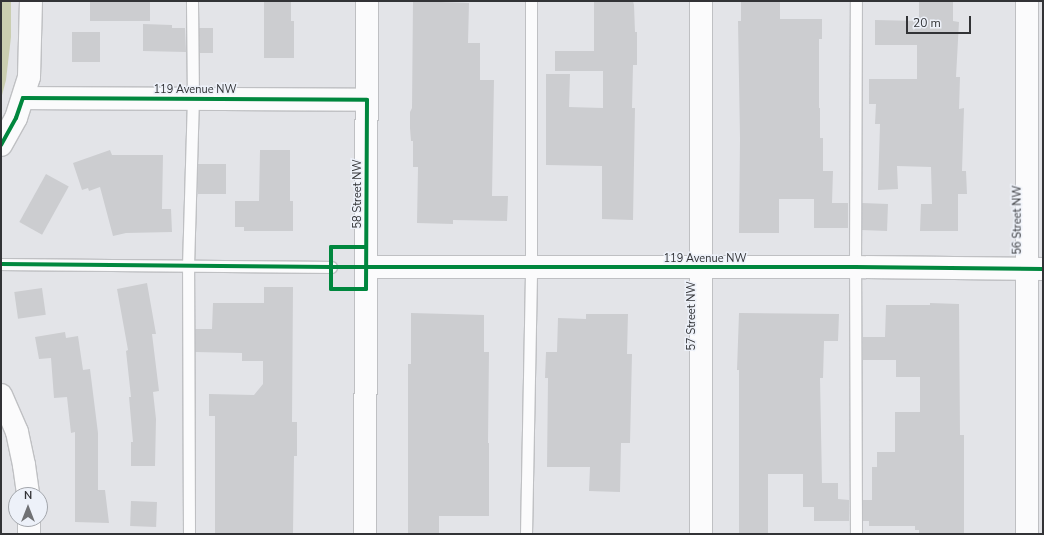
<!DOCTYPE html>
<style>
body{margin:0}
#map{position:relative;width:1044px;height:535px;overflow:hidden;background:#e3e4e8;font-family:"Nunito Sans",sans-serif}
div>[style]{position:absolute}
.green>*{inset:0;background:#caceb0}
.building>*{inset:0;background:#cccdd0;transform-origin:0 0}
.roads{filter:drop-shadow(1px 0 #bfc0c3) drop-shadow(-1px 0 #bfc0c3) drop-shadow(0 1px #bfc0c3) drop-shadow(0 -1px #bfc0c3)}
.lane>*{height:11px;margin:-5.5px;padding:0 5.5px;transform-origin:5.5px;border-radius:5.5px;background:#fbfbfc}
.street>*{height:22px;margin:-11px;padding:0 11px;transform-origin:11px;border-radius:11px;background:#fbfbfc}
.cycleway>*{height:4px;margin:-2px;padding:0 2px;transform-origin:2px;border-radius:2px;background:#00873e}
span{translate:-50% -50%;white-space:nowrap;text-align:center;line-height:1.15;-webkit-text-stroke:3px #edf1f9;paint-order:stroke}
.street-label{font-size:11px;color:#323336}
.frame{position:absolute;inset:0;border:2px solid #323336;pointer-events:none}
.north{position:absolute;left:8px;top:487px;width:40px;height:40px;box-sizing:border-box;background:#edf1f9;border:1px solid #a2a5ab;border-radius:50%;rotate:0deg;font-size:11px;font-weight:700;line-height:16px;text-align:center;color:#323336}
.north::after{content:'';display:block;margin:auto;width:14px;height:18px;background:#707174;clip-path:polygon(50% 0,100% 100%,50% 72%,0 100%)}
.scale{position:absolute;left:906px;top:16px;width:65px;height:18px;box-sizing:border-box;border:2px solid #323336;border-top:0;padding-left:5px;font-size:12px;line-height:14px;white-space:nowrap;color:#323336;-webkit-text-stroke:3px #edf1f9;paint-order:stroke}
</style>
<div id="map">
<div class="green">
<i style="clip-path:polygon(1px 1px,11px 1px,11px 37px,6px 80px,1px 99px)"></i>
</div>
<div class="building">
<i style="left:90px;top:1px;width:60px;height:20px"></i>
<i style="clip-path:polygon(264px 1px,291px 1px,291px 21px,294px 21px,294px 58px,264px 58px)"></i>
<i style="clip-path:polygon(413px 1px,469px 3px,468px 43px,480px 43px,480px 80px,494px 80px,492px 196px,508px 196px,507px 221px,453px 220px,453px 224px,417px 223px,418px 167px,413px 167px,413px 141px,411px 141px,410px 128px,410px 112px,412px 108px)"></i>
<i style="clip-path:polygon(594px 1px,633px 1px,634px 5px,635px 32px,637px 32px,637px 65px,633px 65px,632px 108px,635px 108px,633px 220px,602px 219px,602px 166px,546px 165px,546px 74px,570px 74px,569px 107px,603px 108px,603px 71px,555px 71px,555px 51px,594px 51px)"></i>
<i style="clip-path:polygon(741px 1px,780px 1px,780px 19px,822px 19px,822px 39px,819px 39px,819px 108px,820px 108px,820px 138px,823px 138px,823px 171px,833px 171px,832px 203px,848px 203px,848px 228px,814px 228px,814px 199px,779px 199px,779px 233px,739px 233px,740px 139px,738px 21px,741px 21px)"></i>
<i style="clip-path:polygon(919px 1px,953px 1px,953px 21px,959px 22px,956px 77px,960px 77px,959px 109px,964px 108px,962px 171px,966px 171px,967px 194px,958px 194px,958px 231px,920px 231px,921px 204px,932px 204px,931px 167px,897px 166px,898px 189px,878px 190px,880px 124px,875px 124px,876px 104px,869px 104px,869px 79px,917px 79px,917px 45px,875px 45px,875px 20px,919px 21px)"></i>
<i style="clip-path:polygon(143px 24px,172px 25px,172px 28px,185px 28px,186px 52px,143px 51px)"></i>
<i style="left:199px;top:28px;width:14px;height:25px"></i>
<i style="left:72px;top:32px;width:28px;height:30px"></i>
<i style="clip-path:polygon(110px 150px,112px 155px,163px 155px,162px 209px,171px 209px,172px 232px,126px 233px,113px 236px,100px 187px,89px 191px,88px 188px,82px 190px,73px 163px)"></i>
<i style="clip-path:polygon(260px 150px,290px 150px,290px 201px,293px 201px,293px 231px,244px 231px,244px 227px,235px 227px,235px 201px,259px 201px)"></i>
<i style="left:198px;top:164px;width:28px;height:30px"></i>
<i style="left:46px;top:174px;width:26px;height:55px;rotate:29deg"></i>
<i style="left:862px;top:203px;width:26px;height:27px;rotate:2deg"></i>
<i style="clip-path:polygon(147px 283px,156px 334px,152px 334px,159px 391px,153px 392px,156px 419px,155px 466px,131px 466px,131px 442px,133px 442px,129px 397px,131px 397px,126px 351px,128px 350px,117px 289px)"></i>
<i style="clip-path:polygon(264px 287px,293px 287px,292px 422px,297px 422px,297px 456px,294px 456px,293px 534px,215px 534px,215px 416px,209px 416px,209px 394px,254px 395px,263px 384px,263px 361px,242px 361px,242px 353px,195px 352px,195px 329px,212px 329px,213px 303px,264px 303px)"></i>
<i style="left:42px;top:288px;width:27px;height:28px;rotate:82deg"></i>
<i style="clip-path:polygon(930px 303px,959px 304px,960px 435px,964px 435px,964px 534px,919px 534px,919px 530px,915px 530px,915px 526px,869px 526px,869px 521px,863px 521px,863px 500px,872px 500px,872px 467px,877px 467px,877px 452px,895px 452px,895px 412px,920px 412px,920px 377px,896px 377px,896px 360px,863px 360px,863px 337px,885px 337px,886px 305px,930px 305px)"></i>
<i style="clip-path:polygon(411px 313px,484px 315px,484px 352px,489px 352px,488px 443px,489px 443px,489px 516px,439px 516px,439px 534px,408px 534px,408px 364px,411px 364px)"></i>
<i style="clip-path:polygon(739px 313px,839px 314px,838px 341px,824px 341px,823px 378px,820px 378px,822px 483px,838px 483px,838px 499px,849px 500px,849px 521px,814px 521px,814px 507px,803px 507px,803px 474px,768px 474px,768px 534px,739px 534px,739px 370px,737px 370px)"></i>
<i style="clip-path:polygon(586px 314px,628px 314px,627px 354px,632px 354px,630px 443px,621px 443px,620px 492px,589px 491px,590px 467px,547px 467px,548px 378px,545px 378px,546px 352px,557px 352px,558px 318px,586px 319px)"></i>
<i style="clip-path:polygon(65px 332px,66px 338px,78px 336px,83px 370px,90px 369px,98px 433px,98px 490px,105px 490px,109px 523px,75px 522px,75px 432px,71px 433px,67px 397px,54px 398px,51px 358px,39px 359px,35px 337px)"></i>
<i style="left:131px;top:501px;width:26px;height:25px;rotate:2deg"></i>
</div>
<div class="roads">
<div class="lane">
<i style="left:1px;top:264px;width:330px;rotate:0.5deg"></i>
<i style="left:189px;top:534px;width:268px;rotate:-90.2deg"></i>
<i style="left:188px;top:266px;width:167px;rotate:-88.3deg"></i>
<i style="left:193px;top:99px;width:98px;rotate:-90.6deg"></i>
<i style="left:526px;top:534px;width:267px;rotate:-88.9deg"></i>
<i style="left:531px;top:267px;width:266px;rotate:-90deg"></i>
<i style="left:856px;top:534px;width:267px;rotate:-90.2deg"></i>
<i style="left:855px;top:267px;width:266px;rotate:-89.8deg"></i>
</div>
<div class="street">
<i style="left:701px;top:1px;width:533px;rotate:90deg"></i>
<i style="left:1027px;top:1px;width:533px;rotate:90deg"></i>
<i style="left:23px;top:98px;width:344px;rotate:0.3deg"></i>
<i style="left:1px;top:145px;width:31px;rotate:-61deg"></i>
<i style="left:16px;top:118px;width:43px;rotate:-72.4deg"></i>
<i style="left:29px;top:77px;width:76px;rotate:-88.5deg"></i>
<i style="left:366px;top:267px;width:489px"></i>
<i style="left:855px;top:267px;width:188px;rotate:0.6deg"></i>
<i style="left:1px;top:395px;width:40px;rotate:66.6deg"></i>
<i style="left:17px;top:432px;width:34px;rotate:78deg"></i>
<i style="left:24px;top:465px;width:30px;rotate:82deg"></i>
<i style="left:29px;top:519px;width:15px;rotate:90deg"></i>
<i style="left:365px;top:534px;width:533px;rotate:-89.79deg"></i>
</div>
</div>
<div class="cycleway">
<i style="left:1px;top:145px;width:31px;rotate:-61deg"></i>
<i style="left:16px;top:118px;width:21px;rotate:-71deg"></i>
<i style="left:23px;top:98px;width:344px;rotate:0.3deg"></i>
<i style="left:367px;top:100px;width:189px;rotate:90.3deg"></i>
<i style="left:366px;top:289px;width:35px;rotate:180deg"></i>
<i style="left:331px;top:289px;width:42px;rotate:-90deg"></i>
<i style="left:331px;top:247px;width:35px"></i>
<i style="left:1px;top:264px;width:330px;rotate:0.5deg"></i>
<i style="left:331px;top:267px;width:524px"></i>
<i style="left:855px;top:267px;width:188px;rotate:0.6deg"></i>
</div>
<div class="street-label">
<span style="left:195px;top:90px">119 Avenue NW</span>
<span style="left:358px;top:194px;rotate:-90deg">58 Street NW</span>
<span style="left:1018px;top:220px;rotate:-90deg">56 Street NW</span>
<span style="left:705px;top:259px">119 Avenue NW</span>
<span style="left:692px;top:316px;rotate:-90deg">57 Street NW</span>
</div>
<div class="frame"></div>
<div class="north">N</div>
<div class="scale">20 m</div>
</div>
